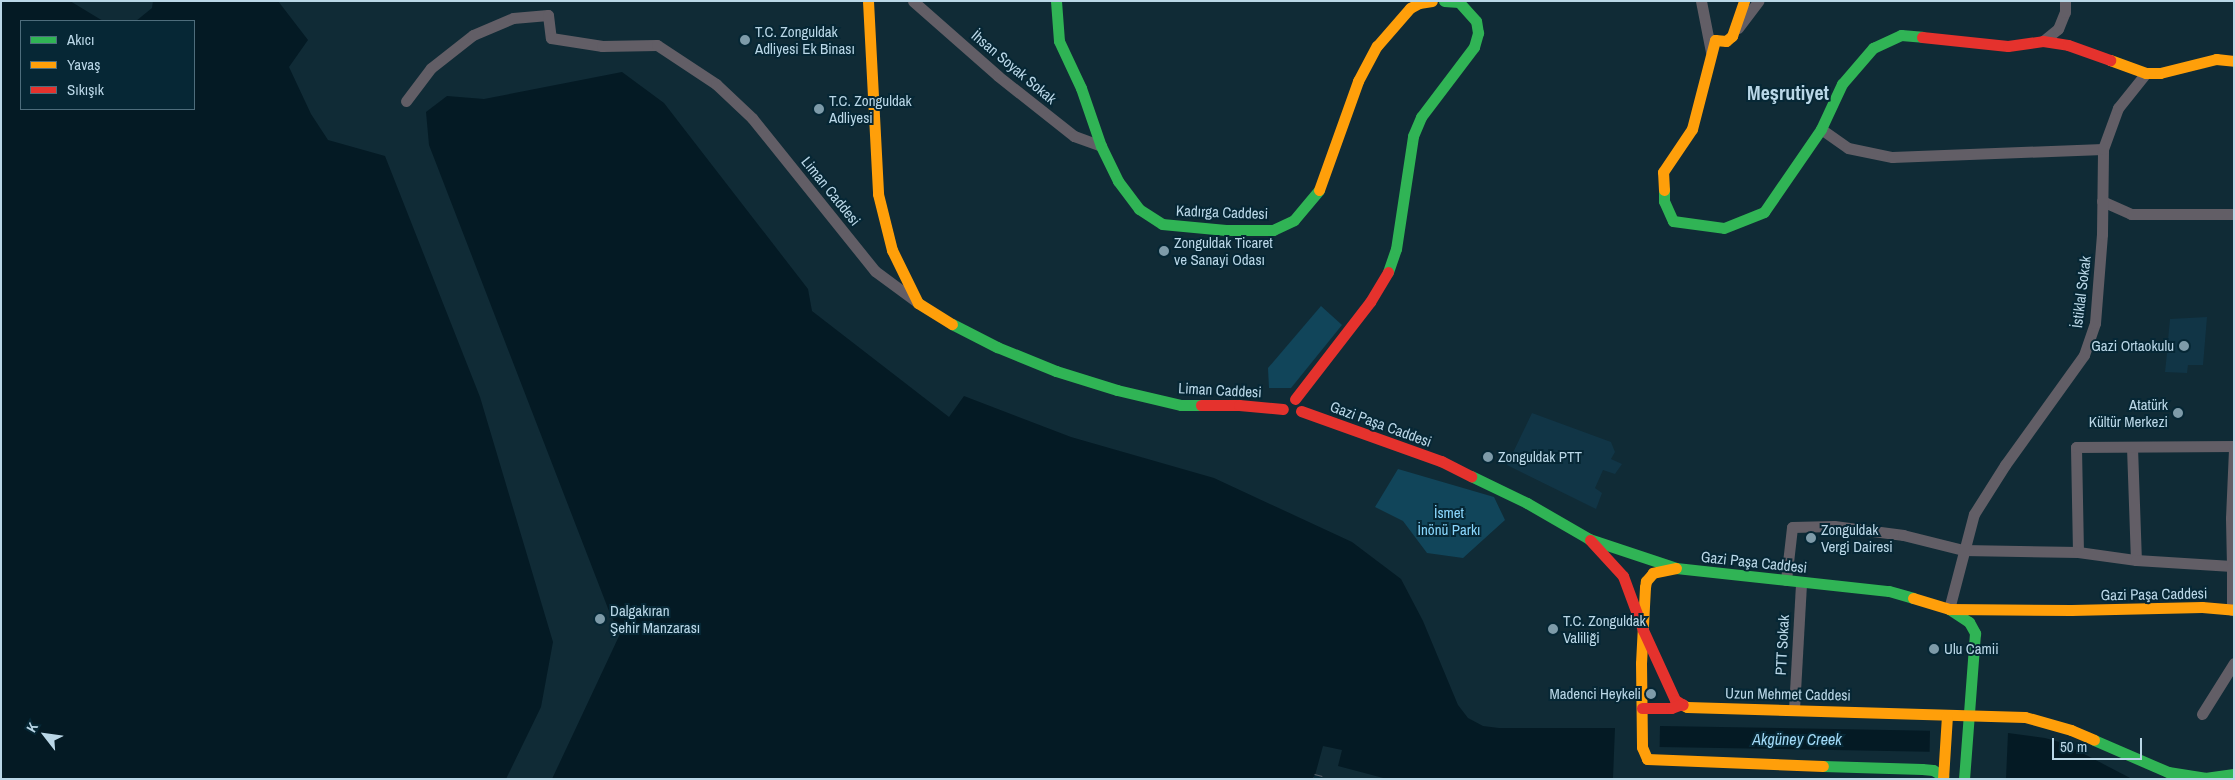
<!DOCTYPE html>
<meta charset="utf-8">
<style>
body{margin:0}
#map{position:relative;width:2235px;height:780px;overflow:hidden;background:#102b36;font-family:"Archivo Narrow",sans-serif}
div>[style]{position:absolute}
.built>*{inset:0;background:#113546}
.green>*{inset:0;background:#11455a}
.water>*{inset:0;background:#041a24;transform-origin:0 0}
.street>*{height:11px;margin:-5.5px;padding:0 5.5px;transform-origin:5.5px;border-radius:5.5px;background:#625e66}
.fast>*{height:11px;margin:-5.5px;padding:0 5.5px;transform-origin:5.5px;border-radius:5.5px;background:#30b455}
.slow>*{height:11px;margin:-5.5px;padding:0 5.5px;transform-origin:5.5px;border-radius:5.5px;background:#ff9f0a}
.jam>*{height:11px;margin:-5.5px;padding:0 5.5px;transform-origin:5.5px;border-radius:5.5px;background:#e5322d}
.rail>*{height:5.5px;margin-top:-2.75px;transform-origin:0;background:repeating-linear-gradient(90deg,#062735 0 11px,#586069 0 22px);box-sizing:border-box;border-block:1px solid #586069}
.dots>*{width:14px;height:14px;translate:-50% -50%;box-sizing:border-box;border:2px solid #062735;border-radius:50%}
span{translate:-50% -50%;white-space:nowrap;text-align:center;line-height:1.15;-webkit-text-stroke:4px #062735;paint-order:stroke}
.poi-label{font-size:15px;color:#bad7e7}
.left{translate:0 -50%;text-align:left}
.right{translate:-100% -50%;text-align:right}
.street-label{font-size:15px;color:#bad7e7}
.park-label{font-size:15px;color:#8ad7fd}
.water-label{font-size:16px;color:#a2daf7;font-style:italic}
.district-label{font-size:20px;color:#bad7e7;font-weight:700}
.frame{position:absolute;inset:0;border:2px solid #bad7e7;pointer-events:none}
.legend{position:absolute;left:20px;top:20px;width:175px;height:90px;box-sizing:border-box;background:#062735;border:1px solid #4e6d7c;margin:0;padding:6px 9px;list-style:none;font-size:15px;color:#bad7e7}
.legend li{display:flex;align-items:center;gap:10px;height:25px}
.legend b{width:25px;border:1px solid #4e6d7c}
.north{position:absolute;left:20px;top:710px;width:50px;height:50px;-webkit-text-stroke:4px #062735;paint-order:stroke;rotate:300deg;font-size:14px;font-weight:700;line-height:20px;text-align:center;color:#bad7e7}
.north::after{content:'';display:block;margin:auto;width:18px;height:22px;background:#bad7e7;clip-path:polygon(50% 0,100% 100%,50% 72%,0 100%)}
.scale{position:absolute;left:2052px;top:738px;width:90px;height:22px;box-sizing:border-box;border:2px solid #bad7e7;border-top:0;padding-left:6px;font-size:15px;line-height:18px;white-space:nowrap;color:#bad7e7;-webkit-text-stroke:4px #062735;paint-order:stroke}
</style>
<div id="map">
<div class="built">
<i style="clip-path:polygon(2207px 317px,2203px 365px,2188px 365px,2187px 373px,2165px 372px,2167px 353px,2163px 352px,2165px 340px,2168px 340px,2170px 319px)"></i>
<i style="clip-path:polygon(1532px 413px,1611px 442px,1615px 452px,1611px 459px,1622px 464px,1615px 474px,1603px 470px,1595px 488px,1602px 493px,1596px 509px,1507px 465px)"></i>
</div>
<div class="green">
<i style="clip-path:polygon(1321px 306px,1342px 325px,1291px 388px,1269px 388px,1268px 368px)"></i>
<i style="clip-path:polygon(1398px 469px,1494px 497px,1505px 520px,1463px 558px,1427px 553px,1403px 521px,1375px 507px)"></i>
</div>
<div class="water">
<i style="clip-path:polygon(1px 1px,70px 1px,103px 21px,21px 21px,21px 109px,194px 109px,194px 21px,136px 21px,152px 8px,153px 1px,278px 1px,308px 40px,289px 67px,311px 114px,328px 140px,385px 156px,480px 397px,553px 642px,541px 707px,506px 779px,1px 779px)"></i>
<i style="clip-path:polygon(622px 72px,664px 103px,808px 289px,812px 311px,949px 417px,964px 396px,1071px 437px,1214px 478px,1352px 542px,1401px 579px,1423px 621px,1458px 705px,1468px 718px,1483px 726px,1499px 728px,1615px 728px,1613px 778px,1387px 779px,1338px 766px,1342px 750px,1323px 746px,1314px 779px,552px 779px,620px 634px,609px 611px,429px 145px,426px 112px,447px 96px,484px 99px)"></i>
<i style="left:1660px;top:726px;width:270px;height:21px;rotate:1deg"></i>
<i style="clip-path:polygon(2008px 733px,2045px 738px,2063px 743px,2132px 779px,2006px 779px)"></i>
</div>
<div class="street">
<i style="left:913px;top:1px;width:113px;rotate:41.4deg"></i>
<i style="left:998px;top:76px;width:97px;rotate:38.3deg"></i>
<i style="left:1074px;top:136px;width:29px;rotate:20deg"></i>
<i style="left:1701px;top:1px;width:52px;rotate:78.9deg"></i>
<i style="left:1738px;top:28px;width:34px;rotate:-53deg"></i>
<i style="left:2043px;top:41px;width:19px;rotate:-39deg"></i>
<i style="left:2058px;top:29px;width:18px;rotate:-68deg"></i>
<i style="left:2065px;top:12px;width:11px;rotate:-90deg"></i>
<i style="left:406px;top:101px;width:41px;rotate:-52.9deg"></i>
<i style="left:431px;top:68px;width:53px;rotate:-38.2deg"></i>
<i style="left:473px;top:35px;width:43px;rotate:-23deg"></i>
<i style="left:513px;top:18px;width:35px;rotate:-5deg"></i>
<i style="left:548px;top:15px;width:23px;rotate:83deg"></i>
<i style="left:551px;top:38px;width:52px;rotate:8.9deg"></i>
<i style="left:602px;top:46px;width:55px;rotate:-1deg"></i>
<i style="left:657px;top:45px;width:71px;rotate:33.5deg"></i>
<i style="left:716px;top:84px;width:50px;rotate:43.4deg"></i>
<i style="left:752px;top:118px;width:196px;rotate:51.2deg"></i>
<i style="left:875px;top:271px;width:52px;rotate:36.4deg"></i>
<i style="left:1821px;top:129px;width:33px;rotate:35deg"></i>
<i style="left:1848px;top:148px;width:45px;rotate:11.6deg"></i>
<i style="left:1892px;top:157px;width:211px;rotate:-2.2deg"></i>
<i style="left:2102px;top:201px;width:32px;rotate:24deg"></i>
<i style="left:2131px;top:214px;width:103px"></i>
<i style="left:2132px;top:447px;width:113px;rotate:88deg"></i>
<i style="left:2078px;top:552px;width:105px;rotate:-91.1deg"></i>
<i style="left:2076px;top:447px;width:158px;rotate:-0.4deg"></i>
<i style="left:2232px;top:566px;width:48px;rotate:-91.2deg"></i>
<i style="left:2231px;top:518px;width:70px;rotate:-87.5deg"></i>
<i style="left:1786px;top:580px;width:53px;rotate:-83.5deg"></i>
<i style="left:1792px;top:527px;width:42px;rotate:-1.4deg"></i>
<i style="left:1834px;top:526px;width:70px;rotate:7.4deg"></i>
<i style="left:1903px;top:535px;width:62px;rotate:14deg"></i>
<i style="left:1963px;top:550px;width:115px;rotate:1deg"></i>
<i style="left:2078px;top:552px;width:59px;rotate:7.9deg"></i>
<i style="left:2136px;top:560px;width:96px;rotate:3.6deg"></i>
<i style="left:2232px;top:566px;width:44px;rotate:90deg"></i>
<i style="left:1949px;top:609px;width:98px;rotate:-75.3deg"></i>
<i style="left:1974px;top:514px;width:58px;rotate:-57.7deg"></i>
<i style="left:2005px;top:465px;width:135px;rotate:-54.3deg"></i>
<i style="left:2084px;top:355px;width:34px;rotate:-71deg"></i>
<i style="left:2095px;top:323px;width:89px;rotate:-85.5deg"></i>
<i style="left:2102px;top:234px;width:85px;rotate:-89.3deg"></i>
<i style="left:2103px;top:149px;width:44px;rotate:-69.9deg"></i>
<i style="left:2118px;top:108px;width:45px;rotate:-51.3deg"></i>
<i style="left:1794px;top:709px;width:127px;rotate:-86.8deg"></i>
<i style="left:2202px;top:714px;width:60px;rotate:-57.9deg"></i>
</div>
<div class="fast">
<i style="left:1056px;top:1px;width:40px;rotate:85.7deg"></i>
<i style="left:1059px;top:41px;width:52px;rotate:64.9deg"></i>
<i style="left:1081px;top:88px;width:61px;rotate:71deg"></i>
<i style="left:1101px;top:146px;width:39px;rotate:64deg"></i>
<i style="left:1118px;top:181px;width:35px;rotate:53deg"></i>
<i style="left:1139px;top:209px;width:27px;rotate:33deg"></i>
<i style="left:1162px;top:224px;width:64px;rotate:5.4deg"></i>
<i style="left:1226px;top:230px;width:47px"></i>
<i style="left:1273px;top:230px;width:23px;rotate:-25deg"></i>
<i style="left:1294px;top:220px;width:39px;rotate:-50deg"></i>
<i style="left:1664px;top:190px;width:11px;rotate:90deg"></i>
<i style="left:1664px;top:201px;width:22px;rotate:66deg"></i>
<i style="left:1673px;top:221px;width:51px;rotate:7.8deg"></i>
<i style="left:1724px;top:228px;width:43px;rotate:-21.8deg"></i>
<i style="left:1764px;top:212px;width:101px;rotate:-55.5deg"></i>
<i style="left:1821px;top:129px;width:50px;rotate:-65deg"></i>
<i style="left:1842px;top:84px;width:48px;rotate:-49.3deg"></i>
<i style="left:1873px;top:48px;width:31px;rotate:-25deg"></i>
<i style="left:1901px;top:35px;width:21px;rotate:5deg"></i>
<i style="left:1388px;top:272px;width:24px;rotate:-71deg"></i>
<i style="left:1396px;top:249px;width:114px;rotate:-81.4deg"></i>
<i style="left:1413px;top:136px;width:21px;rotate:-67deg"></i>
<i style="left:1421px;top:117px;width:88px;rotate:-52.9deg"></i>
<i style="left:1474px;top:47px;width:15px;rotate:-74deg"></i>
<i style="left:1478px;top:33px;width:12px;rotate:-99deg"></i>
<i style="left:1476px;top:21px;width:25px;rotate:-132deg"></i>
<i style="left:1459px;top:2px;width:15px;rotate:-176deg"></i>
<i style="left:952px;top:324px;width:51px;rotate:27.1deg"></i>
<i style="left:997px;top:347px;width:64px;rotate:22.1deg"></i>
<i style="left:1056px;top:371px;width:64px;rotate:17.3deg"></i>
<i style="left:1117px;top:390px;width:66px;rotate:13.2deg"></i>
<i style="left:1181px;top:405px;width:20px"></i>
<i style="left:1471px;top:476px;width:62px;rotate:25.7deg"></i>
<i style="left:1527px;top:503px;width:72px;rotate:30.1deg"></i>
<i style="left:1589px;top:539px;width:92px;rotate:18.4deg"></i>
<i style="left:1676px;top:568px;width:214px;rotate:6.2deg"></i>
<i style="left:1889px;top:591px;width:25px;rotate:16deg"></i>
<i style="left:1949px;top:609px;width:24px;rotate:33deg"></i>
<i style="left:1969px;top:622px;width:13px;rotate:61deg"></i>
<i style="left:1975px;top:633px;width:146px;rotate:94.3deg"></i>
<i style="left:2094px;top:740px;width:81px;rotate:23.4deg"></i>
<i style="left:2168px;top:772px;width:37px;rotate:9deg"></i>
<i style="left:2205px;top:778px;width:29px;rotate:-8deg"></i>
<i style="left:1823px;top:766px;width:99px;rotate:1.7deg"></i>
<i style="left:1922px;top:769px;width:11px;rotate:5deg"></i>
<i style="left:1933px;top:770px;width:12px;rotate:31deg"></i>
</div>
<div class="slow">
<i style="left:868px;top:1px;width:193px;rotate:87deg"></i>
<i style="left:878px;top:194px;width:58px;rotate:76deg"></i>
<i style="left:892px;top:250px;width:59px;rotate:63.9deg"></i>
<i style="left:918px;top:303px;width:40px;rotate:32deg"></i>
<i style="left:2110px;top:60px;width:38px;rotate:20deg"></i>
<i style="left:2146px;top:73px;width:14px"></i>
<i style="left:2160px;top:73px;width:58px;rotate:-14deg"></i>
<i style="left:2216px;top:59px;width:18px;rotate:6deg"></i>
<i style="left:1319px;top:190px;width:116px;rotate:-70.3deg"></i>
<i style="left:1358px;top:81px;width:40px;rotate:-62deg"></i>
<i style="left:1377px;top:46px;width:50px;rotate:-49deg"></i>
<i style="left:1410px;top:8px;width:10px;rotate:-29deg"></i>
<i style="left:1419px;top:3px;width:13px;rotate:-9deg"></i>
<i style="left:1664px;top:190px;width:18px;rotate:-93deg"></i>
<i style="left:1663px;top:172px;width:52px;rotate:-56deg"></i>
<i style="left:1692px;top:129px;width:92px;rotate:-75.5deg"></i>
<i style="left:1715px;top:40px;width:11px;rotate:5deg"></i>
<i style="left:1726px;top:41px;width:8px;rotate:-40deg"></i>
<i style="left:1732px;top:36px;width:37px;rotate:-71deg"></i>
<i style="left:1676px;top:568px;width:24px;rotate:168deg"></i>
<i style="left:1653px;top:573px;width:11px;rotate:131deg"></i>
<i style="left:1646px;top:581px;width:6px;rotate:99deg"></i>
<i style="left:1645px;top:587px;width:76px;rotate:93deg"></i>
<i style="left:1641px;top:663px;width:84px;rotate:89.3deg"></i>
<i style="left:1642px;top:747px;width:13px;rotate:67deg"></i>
<i style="left:1647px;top:759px;width:176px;rotate:2.3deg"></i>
<i style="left:1913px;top:598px;width:38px;rotate:17deg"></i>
<i style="left:1949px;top:609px;width:122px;rotate:0.5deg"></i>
<i style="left:2071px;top:610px;width:131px;rotate:-1.3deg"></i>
<i style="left:2202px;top:607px;width:32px;rotate:5deg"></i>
<i style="left:1683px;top:705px;width:4px;rotate:27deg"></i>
<i style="left:1687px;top:707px;width:338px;rotate:1.7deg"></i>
<i style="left:2025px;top:717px;width:48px;rotate:15.8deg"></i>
<i style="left:2071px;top:730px;width:25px;rotate:23deg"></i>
<i style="left:1943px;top:779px;width:64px;rotate:-86.4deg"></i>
</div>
<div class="jam">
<i style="left:1922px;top:37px;width:86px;rotate:6deg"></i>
<i style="left:2008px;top:46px;width:35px;rotate:-8deg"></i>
<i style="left:2043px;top:41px;width:25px;rotate:9deg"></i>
<i style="left:2068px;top:45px;width:45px;rotate:19.7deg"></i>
<i style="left:1295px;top:399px;width:123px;rotate:-52.3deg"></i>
<i style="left:1370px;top:302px;width:35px;rotate:-59deg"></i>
<i style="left:1201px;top:405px;width:38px"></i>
<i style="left:1239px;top:405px;width:44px;rotate:5.2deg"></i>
<i style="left:1301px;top:411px;width:149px;rotate:19.7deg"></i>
<i style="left:1441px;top:461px;width:34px;rotate:27deg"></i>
<i style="left:1590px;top:540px;width:49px;rotate:47.5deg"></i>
<i style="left:1623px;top:576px;width:58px;rotate:69.7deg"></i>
<i style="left:1643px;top:630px;width:77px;rotate:65.4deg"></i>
<i style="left:1675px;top:700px;width:9px;rotate:32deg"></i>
<i style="left:1642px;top:708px;width:29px"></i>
<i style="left:1671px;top:708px;width:12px;rotate:-20deg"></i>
</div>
<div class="rail">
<i style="left:1314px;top:777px;width:8px;rotate:14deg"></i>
</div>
<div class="dots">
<i style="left:745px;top:40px;background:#7e9ba9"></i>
<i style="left:819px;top:109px;background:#7e9ba9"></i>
<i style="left:1164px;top:251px;background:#7e9ba9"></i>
<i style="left:2184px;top:346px;background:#7e9ba9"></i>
<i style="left:2178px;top:413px;background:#7e9ba9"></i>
<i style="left:1488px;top:457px;background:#7e9ba9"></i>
<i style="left:1811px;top:538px;background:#7e9ba9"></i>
<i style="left:600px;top:619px;background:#7e9ba9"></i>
<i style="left:1553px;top:629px;background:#7e9ba9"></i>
<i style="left:1934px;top:649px;background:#7e9ba9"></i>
<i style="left:1651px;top:694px;background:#7e9ba9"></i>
</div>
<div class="poi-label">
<span class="left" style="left:755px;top:40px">T.C. Zonguldak<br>Adliyesi Ek Binası</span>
<span class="left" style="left:829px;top:109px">T.C. Zonguldak<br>Adliyesi</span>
<span class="left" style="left:1174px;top:251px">Zonguldak Ticaret<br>ve Sanayi Odası</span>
<span class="right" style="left:2174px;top:346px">Gazi Ortaokulu</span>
<span class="right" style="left:2168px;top:413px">Atatürk<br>Kültür Merkezi</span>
<span class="left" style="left:1498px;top:457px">Zonguldak PTT</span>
<span class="left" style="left:1821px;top:538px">Zonguldak<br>Vergi Dairesi</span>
<span class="left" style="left:610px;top:619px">Dalgakıran<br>Şehir Manzarası</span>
<span class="left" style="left:1563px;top:629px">T.C. Zonguldak<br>Valiliği</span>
<span class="left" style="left:1944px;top:649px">Ulu Camii</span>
<span class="right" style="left:1641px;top:694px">Madenci Heykeli</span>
</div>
<div class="street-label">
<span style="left:1014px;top:67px;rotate:40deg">İhsan Soyak Sokak</span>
<span style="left:831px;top:191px;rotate:51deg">Liman Caddesi</span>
<span style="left:1222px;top:212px;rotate:2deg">Kadırga Caddesi</span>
<span style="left:2081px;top:292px;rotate:-83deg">İstiklal Sokak</span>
<span style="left:1220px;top:390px;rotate:3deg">Liman Caddesi</span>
<span style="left:1381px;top:424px;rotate:20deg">Gazi Paşa Caddesi</span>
<span style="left:1754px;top:562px;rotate:6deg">Gazi Paşa Caddesi</span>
<span style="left:2154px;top:594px;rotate:-1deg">Gazi Paşa Caddesi</span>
<span style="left:1782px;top:645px;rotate:-87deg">PTT Sokak</span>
<span style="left:1788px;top:694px;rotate:1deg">Uzun Mehmet Caddesi</span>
</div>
<div class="park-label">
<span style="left:1449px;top:521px">İsmet<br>İnönü Parkı</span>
</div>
<div class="water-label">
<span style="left:1797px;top:739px">Akgüney Creek</span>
</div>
<div class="district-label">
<span style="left:1788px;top:92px">Meşrutiyet</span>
</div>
<div class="frame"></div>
<ul class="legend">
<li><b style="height:6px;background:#30b455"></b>Akıcı</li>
<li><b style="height:6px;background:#ff9f0a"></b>Yavaş</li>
<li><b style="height:6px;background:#e5322d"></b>Sıkışık</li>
</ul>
<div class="north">K</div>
<div class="scale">50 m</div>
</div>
